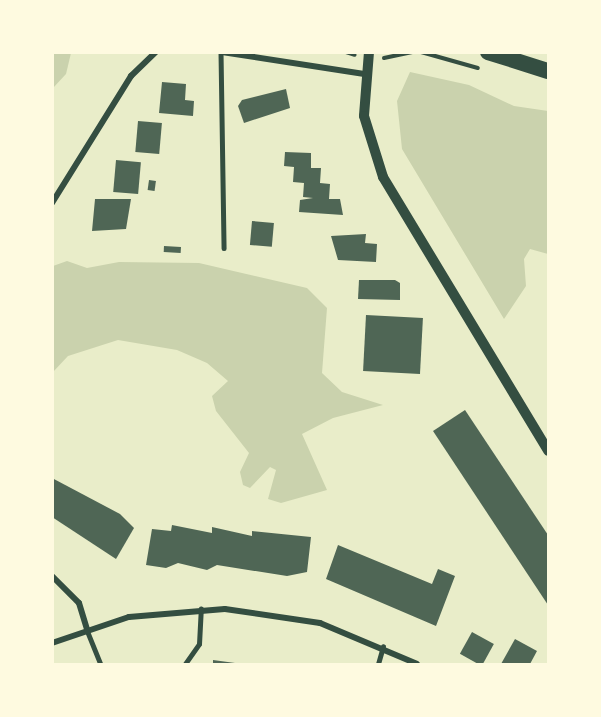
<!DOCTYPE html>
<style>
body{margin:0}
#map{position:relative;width:601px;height:717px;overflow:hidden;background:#e9edc9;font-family:Lato,sans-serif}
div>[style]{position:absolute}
.green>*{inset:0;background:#cad2ad}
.building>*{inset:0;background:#4f6655;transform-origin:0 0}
.path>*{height:4px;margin:-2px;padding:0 2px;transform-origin:2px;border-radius:2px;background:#344e41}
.service>*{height:4.5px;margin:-2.25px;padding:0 2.25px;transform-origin:2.25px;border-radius:2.25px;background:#344e41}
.minor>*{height:6px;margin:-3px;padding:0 3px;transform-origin:3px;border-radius:3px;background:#344e41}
.tertiary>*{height:10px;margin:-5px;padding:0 5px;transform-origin:5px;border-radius:5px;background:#344e41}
.trunk>*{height:16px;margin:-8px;padding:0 8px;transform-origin:8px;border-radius:8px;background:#344e41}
span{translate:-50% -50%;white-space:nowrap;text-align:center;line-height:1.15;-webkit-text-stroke:4.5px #fefae0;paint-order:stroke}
.frame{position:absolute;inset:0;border:54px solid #fefae0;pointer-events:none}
</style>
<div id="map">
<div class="green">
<i style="clip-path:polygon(53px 52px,71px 53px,66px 74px,53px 88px)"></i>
<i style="clip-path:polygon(410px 72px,469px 85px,514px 106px,548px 111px,548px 254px,530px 249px,524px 259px,526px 286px,504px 319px,402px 149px,397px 101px)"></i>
<i style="clip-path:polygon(67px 261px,87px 268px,119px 262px,199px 263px,307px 288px,327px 308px,322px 373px,342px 392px,383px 405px,333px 418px,302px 434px,327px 490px,281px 503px,268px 499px,276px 470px,270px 467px,250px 488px,243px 485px,240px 472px,249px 453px,216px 411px,212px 396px,228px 381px,207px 363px,177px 350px,118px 340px,68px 356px,53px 372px,53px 266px)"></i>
</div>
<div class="building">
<i style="clip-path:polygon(162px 82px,186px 84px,185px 100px,194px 101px,193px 116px,159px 113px)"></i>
<i style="clip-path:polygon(286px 89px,290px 108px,244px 123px,238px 106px,242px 100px)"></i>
<i style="left:138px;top:121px;width:24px;height:31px;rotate:5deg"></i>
<i style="clip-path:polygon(285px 152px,311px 153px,311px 168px,321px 168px,320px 183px,330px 184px,329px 199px,340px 199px,343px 215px,299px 212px,300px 200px,313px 198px,303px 197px,304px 183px,293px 182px,294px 167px,284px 166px)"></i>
<i style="left:116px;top:160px;width:25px;height:32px;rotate:5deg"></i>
<i style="left:149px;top:180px;width:7px;height:10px;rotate:8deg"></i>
<i style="clip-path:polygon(95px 199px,131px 199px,126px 229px,92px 231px)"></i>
<i style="left:252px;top:221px;width:22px;height:24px;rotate:5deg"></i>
<i style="clip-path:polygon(366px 234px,365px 243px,377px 244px,376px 262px,338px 260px,331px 236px)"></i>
<i style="left:164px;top:246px;width:17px;height:6px;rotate:3deg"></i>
<i style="clip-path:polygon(359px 280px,395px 280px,400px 283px,400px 300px,358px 299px)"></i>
<i style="left:366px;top:315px;width:57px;height:56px;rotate:3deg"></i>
<i style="clip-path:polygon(465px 410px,548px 535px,548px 605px,433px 431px)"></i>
<i style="clip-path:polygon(52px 478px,120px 514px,134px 528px,116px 559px,52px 517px)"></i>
<i style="clip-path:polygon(172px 525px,212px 533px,212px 527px,252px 536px,252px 531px,311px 537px,307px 572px,287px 576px,217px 565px,207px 570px,178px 563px,166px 568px,146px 565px,152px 529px,171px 531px)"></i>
<i style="clip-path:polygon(338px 545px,432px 584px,438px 569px,455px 576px,436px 626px,326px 579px)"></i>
<i style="left:472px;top:632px;width:25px;height:25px;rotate:29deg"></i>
<i style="clip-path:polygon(515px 639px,537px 651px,530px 664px,501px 664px)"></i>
<i style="clip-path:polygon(213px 660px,235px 663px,235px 664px,213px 664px)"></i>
</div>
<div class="path">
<i style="left:346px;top:52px;width:9px;rotate:18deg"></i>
<i style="left:421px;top:52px;width:59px;rotate:15.7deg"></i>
<i style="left:384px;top:58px;width:29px;rotate:-12deg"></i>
</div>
<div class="service">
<i style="left:221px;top:52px;width:196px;rotate:89.1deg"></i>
<i style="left:87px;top:630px;width:37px;rotate:68deg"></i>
<i style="left:185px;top:664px;width:24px;rotate:-55deg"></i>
<i style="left:199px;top:644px;width:35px;rotate:-87deg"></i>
<i style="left:378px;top:664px;width:18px;rotate:-74deg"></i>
</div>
<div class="minor">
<i style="left:222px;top:52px;width:144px;rotate:8.8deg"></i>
<i style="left:52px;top:203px;width:150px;rotate:-58.1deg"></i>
<i style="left:131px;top:76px;width:35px;rotate:-44deg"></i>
<i style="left:52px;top:576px;width:38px;rotate:45deg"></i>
<i style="left:79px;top:603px;width:28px;rotate:73deg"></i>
<i style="left:52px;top:643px;width:81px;rotate:-18.7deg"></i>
<i style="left:129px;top:617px;width:96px;rotate:-4.8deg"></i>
<i style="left:225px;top:609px;width:96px;rotate:8.4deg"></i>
<i style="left:320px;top:623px;width:105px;rotate:22.9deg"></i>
</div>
<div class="tertiary">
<i style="left:369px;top:52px;width:64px;rotate:94.5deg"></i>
<i style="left:364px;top:116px;width:64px;rotate:72.7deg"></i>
<i style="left:383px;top:177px;width:320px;rotate:58.9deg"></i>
</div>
<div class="trunk">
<i style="left:488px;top:52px;width:63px;rotate:17.6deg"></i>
</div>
<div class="frame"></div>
</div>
